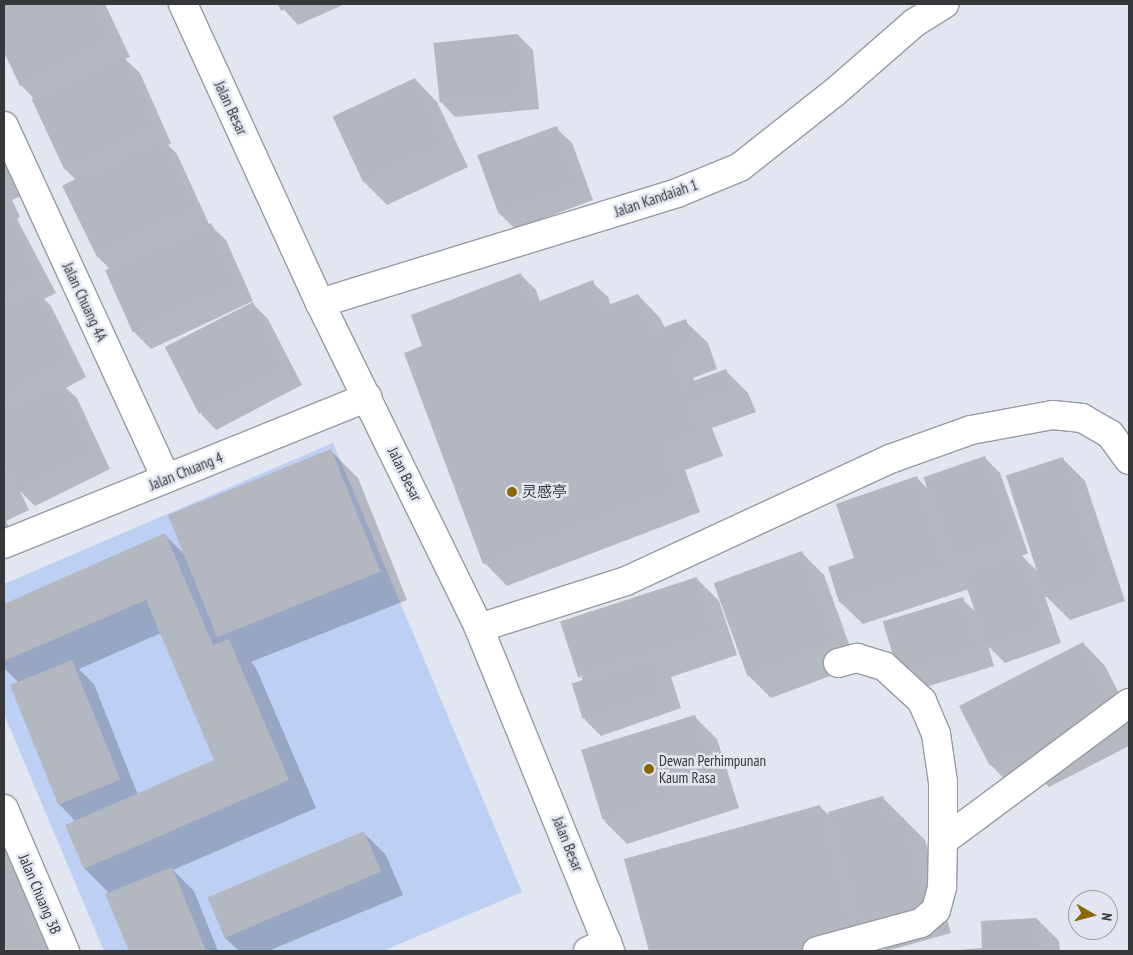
<!DOCTYPE html>
<meta charset="utf-8">
<style>
body{margin:0}
#map{position:relative;width:1133px;height:955px;overflow:hidden;background:#e1e6f0;font-family:"PT Sans Narrow","Noto Sans SC",sans-serif}
div>[style]{position:absolute}
.green>*{inset:0;background:#bdd0f4}
.shadow>*{inset:0;background:#0003}
.building>*{inset:0;background:#b2b7c0;transform-origin:0 0}
.roads{filter:drop-shadow(1px 0 #969ba4) drop-shadow(-1px 0 #969ba4) drop-shadow(0 1px #969ba4) drop-shadow(0 -1px #969ba4)}
.street>*{height:28px;margin:-14px;padding:0 14px;transform-origin:14px;border-radius:14px;background:#fff}
.secondary>*{height:28px;margin:-14px;padding:0 14px;transform-origin:14px;border-radius:14px;background:#fff}
.dots>*{width:14px;height:14px;translate:-50% -50%;box-sizing:border-box;border:2px solid #e1e6f0;border-radius:50%}
span{translate:-50% -50%;white-space:nowrap;text-align:center;line-height:1.15;-webkit-text-stroke:5px #e1e6f0;paint-order:stroke}
.street-label{font-size:15px;color:#35373b}
.poi-label{font-size:15px;color:#35373b}
.left{translate:0 -50%;text-align:left}
.frame{position:absolute;inset:0;border:5px solid #35373b;pointer-events:none}
.north{position:absolute;left:1068px;top:890px;width:50px;height:50px;box-sizing:border-box;background:#e1e6f0;border:1px solid #9ca0a8;border-radius:50%;rotate:98deg;font-size:14px;font-weight:700;line-height:20px;text-align:center;color:#35373b}
.north::after{content:'';display:block;margin:auto;width:18px;height:22px;background:#8a6604;clip-path:polygon(50% 0,100% 100%,50% 72%,0 100%)}
</style>
<div id="map">
<div class="green">
<i style="clip-path:polygon(333px 443px,522px 892px,383px 951px,104px 951px,4px 714px,4px 584px)"></i>
</div>
<div class="shadow">
<i style="clip-path:polygon(4px 4px,105px 4px,130px 57px,125px 59px,140px 73px,171px 143px,168px 145px,177px 154px,209px 224px,226px 240px,253px 301px,151px 349px,135px 333px,112px 271px,97px 256px,76px 180px,66px 170px,35px 100px,21px 85px,4px 49px)"></i>
<i style="clip-path:polygon(279px 4px,345px 4px,298px 25px)"></i>
<i style="clip-path:polygon(518px 35px,533px 50px,539px 109px,455px 117px,440px 101px)"></i>
<i style="clip-path:polygon(415px 79px,437px 102px,468px 167px,387px 205px,365px 183px)"></i>
<i style="clip-path:polygon(556px 128px,572px 143px,593px 200px,515px 229px,499px 213px)"></i>
<i style="clip-path:polygon(4px 158px,25px 194px,12px 200px,20px 217px,17px 219px,56px 293px,44px 299px,51px 306px,86px 377px,66px 388px,77px 398px,110px 469px,35px 506px,20px 491px,29px 510px,6px 521px,12px 534px,4px 538px)"></i>
<i style="clip-path:polygon(520px 274px,536px 290px,540px 302px,592px 282px,608px 297px,611px 306px,638px 295px,660px 318px,665px 328px,685px 321px,708px 343px,717px 369px,693px 378px,695px 382px,726px 371px,748px 393px,756px 412px,712px 428px,723px 456px,685px 470px,700px 512px,507px 586px,485px 563px,424px 346px)"></i>
<i style="clip-path:polygon(253px 304px,268px 319px,302px 385px,216px 430px,201px 414px)"></i>
<i style="clip-path:polygon(evenodd,330px 450px,358px 478px,407px 600px,251px 662px,256px 668px,316px 808px,173px 870px,194px 891px,218px 951px,130px 951px,107px 895px,110px 894px,85px 869px,67px 825px,76px 822px,59px 804px,19px 683px,4px 668px,4px 605px,165px 535px,185px 555px,330px 450px,161px 633px,216px 761px,138px 795px,94px 684px,79px 669px,161px 633px)"></i>
<i style="clip-path:polygon(985px 458px,1000px 473px,1028px 553px,1022px 556px,1039px 573px,1062px 458px,1085px 481px,1125px 601px,1070px 620px,1044px 594px,1061px 643px,1005px 663px,988px 646px,994px 666px,916px 690px,901px 674px,962px 599px,978px 614px,969px 589px,863px 624px,840px 602px,829px 567px,855px 559px,917px 478px,930px 491px)"></i>
<i style="clip-path:polygon(802px 553px,824px 575px,857px 666px,771px 698px,748px 675px)"></i>
<i style="clip-path:polygon(697px 579px,719px 601px,737px 655px,671px 677px,681px 708px,601px 736px,585px 720px,585px 682px,581px 678px)"></i>
<i style="clip-path:polygon(1083px 643px,1105px 666px,1129px 713px,1129px 746px,1049px 787px,1038px 776px,1013px 788px,991px 765px)"></i>
<i style="clip-path:polygon(695px 717px,717px 739px,739px 808px,627px 844px,605px 822px,583px 753px)"></i>
<i style="clip-path:polygon(883px 798px,925px 840px,951px 933px,887px 951px,871px 938px,875px 951px,650px 951px,625px 860px,819px 806px,832px 818px)"></i>
<i style="clip-path:polygon(4px 821px,52px 951px,4px 951px)"></i>
<i style="clip-path:polygon(364px 833px,386px 855px,403px 895px,268px 951px,239px 951px,225px 938px)"></i>
<i style="clip-path:polygon(1037px 919px,1059px 941px,1060px 951px,941px 951px,983px 949px)"></i>
</div>
<div class="building">
<i style="clip-path:polygon(16px 4px,97px 4px,115px 41px,20px 86px,4px 52px,4px 10px)"></i>
<i style="clip-path:polygon(278px 4px,296px 4px,281px 11px)"></i>
<i style="left:518px;top:34px;width:60px;height:85px;rotate:84deg"></i>
<i style="left:124px;top:56px;width:78px;height:102px;rotate:65deg"></i>
<i style="left:415px;top:78px;width:73px;height:91px;rotate:65deg"></i>
<i style="left:557px;top:126px;width:62px;height:85px;rotate:70deg"></i>
<i style="left:162px;top:137px;width:79px;height:111px;rotate:64deg"></i>
<i style="clip-path:polygon(4px 165px,10px 178px,4px 182px)"></i>
<i style="clip-path:polygon(7px 207px,41px 278px,4px 296px,4px 209px)"></i>
<i style="left:211px;top:223px;width:68px;height:116px;rotate:66deg"></i>
<i style="clip-path:polygon(521px 273px,532px 304px,593px 280px,603px 307px,638px 294px,653px 331px,686px 319px,695px 346px,672px 355px,683px 385px,726px 369px,734px 389px,691px 406px,701px 433px,663px 448px,678px 490px,483px 564px,404px 353px,422px 346px,411px 315px)"></i>
<i style="clip-path:polygon(36px 289px,72px 361px,4px 396px,4px 305px)"></i>
<i style="left:253px;top:302px;width:75px;height:99px;rotate:63deg"></i>
<i style="clip-path:polygon(61px 381px,95px 453px,18px 491px,4px 461px,4px 409px)"></i>
<i style="left:331px;top:449px;width:132px;height:176px;rotate:68deg"></i>
<i style="left:985px;top:456px;width:87px;height:65px;rotate:71deg"></i>
<i style="left:1063px;top:457px;width:128px;height:60px;rotate:72deg"></i>
<i style="clip-path:polygon(4px 472px,14px 494px,4px 499px)"></i>
<i style="clip-path:polygon(917px 476px,947px 567px,839px 602px,828px 567px,854px 558px,836px 504px)"></i>
<i style="clip-path:polygon(165px 533px,213px 645px,229px 639px,289px 780px,84px 869px,65px 825px,214px 760px,146px 600px,4px 661px,4px 604px)"></i>
<i style="left:802px;top:551px;width:99px;height:94px;rotate:70deg"></i>
<i style="left:1020px;top:552px;width:80px;height:62px;rotate:71deg"></i>
<i style="left:697px;top:577px;width:59px;height:144px;rotate:72deg"></i>
<i style="left:963px;top:597px;width:55px;height:84px;rotate:73deg"></i>
<i style="clip-path:polygon(1083px 642px,1121px 716px,1026px 765px,1019px 752px,990px 766px,959px 706px)"></i>
<i style="left:655px;top:658px;width:37px;height:87px;rotate:73deg"></i>
<i style="left:72px;top:660px;width:129px;height:67px;rotate:68deg"></i>
<i style="left:695px;top:715px;width:73px;height:119px;rotate:73deg"></i>
<i style="clip-path:polygon(883px 796px,890px 820px,903px 817px,930px 911px,861px 930px,828px 812px)"></i>
<i style="clip-path:polygon(820px 805px,855px 937px,804px 951px,649px 951px,624px 859px)"></i>
<i style="left:364px;top:831px;width:44px;height:170px;rotate:67deg"></i>
<i style="clip-path:polygon(4px 836px,20px 869px,4px 877px)"></i>
<i style="clip-path:polygon(172px 867px,206px 951px,129px 951px,105px 894px)"></i>
<i style="clip-path:polygon(20px 873px,39px 912px,28px 917px,44px 949px,39px 951px,4px 951px,4px 881px)"></i>
<i style="clip-path:polygon(1037px 918px,1039px 951px,946px 951px,982px 948px,981px 921px)"></i>
</div>
<div class="roads">
<div class="street">
<i style="left:4px;top:126px;width:388px;rotate:65.3deg"></i>
<i style="left:320px;top:303px;width:374px;rotate:-17.1deg"></i>
<i style="left:677px;top:193px;width:68px;rotate:-22.4deg"></i>
<i style="left:740px;top:167px;width:121px;rotate:-38.3deg"></i>
<i style="left:835px;top:92px;width:105px;rotate:-41.1deg"></i>
<i style="left:914px;top:23px;width:36px;rotate:-32deg"></i>
<i style="left:4px;top:544px;width:392px;rotate:-22deg"></i>
<i style="left:479px;top:628px;width:154px;rotate:-17.7deg"></i>
<i style="left:626px;top:581px;width:291px;rotate:-24.8deg"></i>
<i style="left:890px;top:459px;width:86px;rotate:-19.7deg"></i>
<i style="left:971px;top:430px;width:83px;rotate:-10.4deg"></i>
<i style="left:1053px;top:415px;width:29px;rotate:6deg"></i>
<i style="left:1082px;top:418px;width:32px;rotate:30deg"></i>
<i style="left:1110px;top:434px;width:32px;rotate:54deg"></i>
<i style="left:838px;top:663px;width:20px;rotate:-15deg"></i>
<i style="left:857px;top:658px;width:28px;rotate:17deg"></i>
<i style="left:884px;top:666px;width:52px;rotate:42.6deg"></i>
<i style="left:922px;top:701px;width:36px;rotate:67deg"></i>
<i style="left:936px;top:734px;width:49px;rotate:81.7deg"></i>
<i style="left:943px;top:782px;width:59px;rotate:90deg"></i>
<i style="left:943px;top:841px;width:232px;rotate:-36.6deg"></i>
<i style="left:4px;top:809px;width:155px;rotate:66.8deg"></i>
<i style="left:588px;top:951px;width:21px;rotate:-25deg"></i>
<i style="left:817px;top:951px;width:108px;rotate:-15.1deg"></i>
<i style="left:921px;top:923px;width:20px;rotate:-41deg"></i>
<i style="left:936px;top:910px;width:24px;rotate:-75deg"></i>
<i style="left:942px;top:887px;width:46px;rotate:-88.8deg"></i>
</div>
<div class="secondary">
<i style="left:183px;top:4px;width:329px;rotate:65.4deg"></i>
<i style="left:320px;top:303px;width:362px;rotate:63.9deg"></i>
<i style="left:479px;top:628px;width:349px;rotate:67.9deg"></i>
</div>
</div>
<div class="dots">
<i style="left:512px;top:492px;background:#8a6604"></i>
<i style="left:649px;top:769px;background:#8a6604"></i>
</div>
<div class="street-label">
<span style="left:231px;top:108px;rotate:65deg">Jalan Besar</span>
<span style="left:656px;top:198px;rotate:-19deg">Jalan Kandaiah 1</span>
<span style="left:85px;top:302px;rotate:65deg">Jalan Chuang 4A</span>
<span style="left:186px;top:471px;rotate:-22deg">Jalan Chuang 4</span>
<span style="left:405px;top:474px;rotate:64deg">Jalan Besar</span>
<span style="left:568px;top:844px;rotate:68deg">Jalan Besar</span>
<span style="left:40px;top:894px;rotate:67deg">Jalan Chuang 3B</span>
</div>
<div class="poi-label">
<span class="left" style="left:522px;top:492px">灵感亭</span>
<span class="left" style="left:659px;top:769px">Dewan Perhimpunan<br>Kaum Rasa</span>
</div>
<div class="frame"></div>
<div class="north">N</div>
</div>
